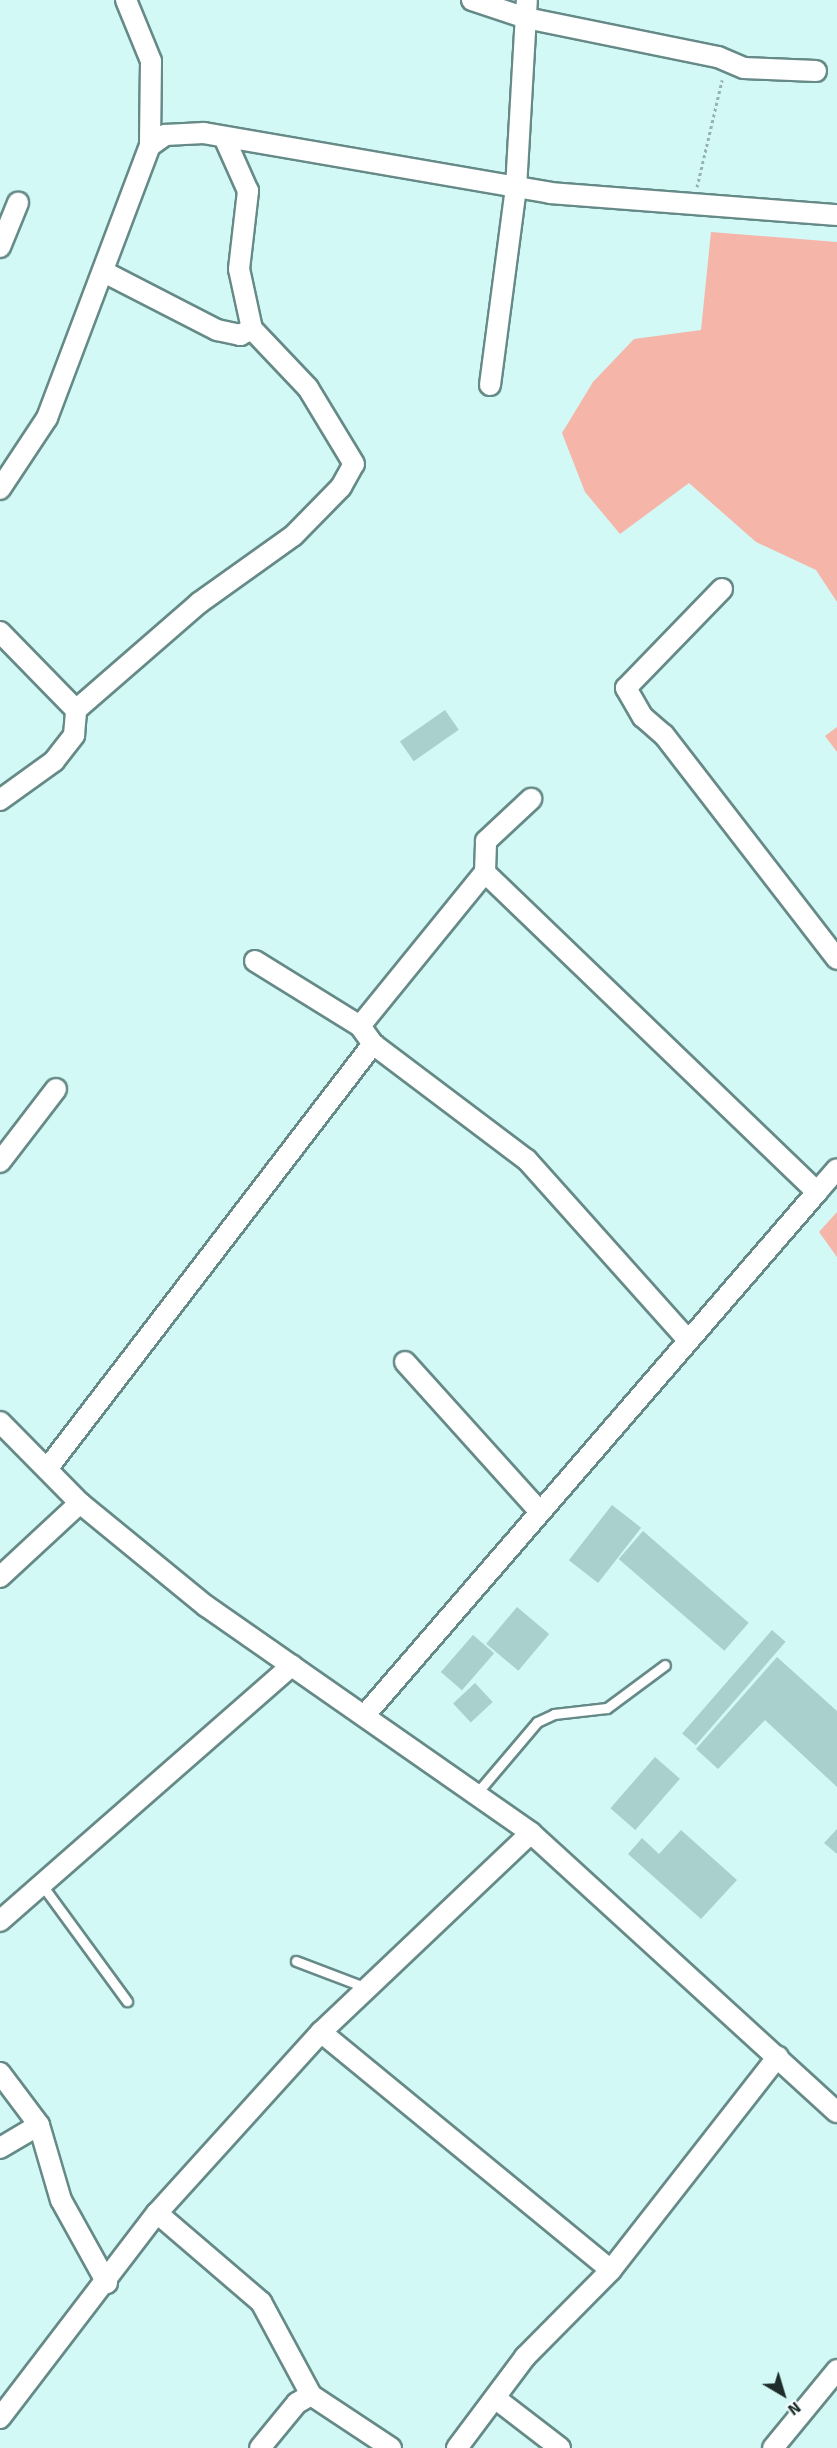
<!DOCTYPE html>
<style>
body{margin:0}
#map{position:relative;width:837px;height:2448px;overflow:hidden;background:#d2f9f6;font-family:Signika,sans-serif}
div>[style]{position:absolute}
.green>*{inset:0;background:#f5b5a9}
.building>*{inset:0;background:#aad0cd;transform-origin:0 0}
.path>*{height:3px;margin-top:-1.5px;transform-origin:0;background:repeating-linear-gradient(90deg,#95b4b1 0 3px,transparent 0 6px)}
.roads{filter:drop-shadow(2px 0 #668a87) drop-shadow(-2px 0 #668a87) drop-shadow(0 2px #668a87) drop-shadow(0 -2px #668a87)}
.service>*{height:9px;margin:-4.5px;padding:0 4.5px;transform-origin:4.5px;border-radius:4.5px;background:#fff}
.minor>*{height:20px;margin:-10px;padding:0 10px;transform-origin:10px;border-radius:10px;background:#fff}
span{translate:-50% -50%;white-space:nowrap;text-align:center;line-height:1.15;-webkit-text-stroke:4.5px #f7fffe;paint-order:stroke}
.north{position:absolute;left:753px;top:2364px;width:60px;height:60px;-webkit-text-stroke:4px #f7fffe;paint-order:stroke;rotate:142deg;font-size:16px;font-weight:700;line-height:24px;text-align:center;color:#1e2d2b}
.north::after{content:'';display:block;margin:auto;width:21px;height:27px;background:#1e2d2b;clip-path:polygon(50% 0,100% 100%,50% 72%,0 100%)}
</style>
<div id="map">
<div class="green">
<i style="clip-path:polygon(711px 232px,837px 242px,837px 602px,816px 570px,756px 542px,689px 483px,620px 534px,585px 492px,562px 433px,593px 382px,634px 339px,701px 330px)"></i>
<i style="clip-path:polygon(837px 727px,837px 752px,825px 736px)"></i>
<i style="clip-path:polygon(837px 1212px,837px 1257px,819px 1232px)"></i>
</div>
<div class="building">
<i style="left:445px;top:710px;width:24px;height:55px;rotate:55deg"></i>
<i style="left:612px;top:1505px;width:37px;height:70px;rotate:38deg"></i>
<i style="left:643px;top:1531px;width:140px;height:37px;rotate:41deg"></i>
<i style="left:517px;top:1607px;width:42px;height:48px;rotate:40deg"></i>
<i style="left:772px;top:1630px;width:18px;height:137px;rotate:41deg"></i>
<i style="left:473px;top:1635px;width:28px;height:49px;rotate:41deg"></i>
<i style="clip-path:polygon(777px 1657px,837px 1711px,837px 1787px,765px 1720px,718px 1769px,696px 1749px)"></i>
<i style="left:475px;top:1683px;width:26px;height:30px;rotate:47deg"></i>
<i style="left:655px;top:1757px;width:33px;height:68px;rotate:41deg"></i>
<i style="clip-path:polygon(837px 1829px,837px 1854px,824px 1843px)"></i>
<i style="clip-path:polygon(681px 1830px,737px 1880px,701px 1919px,628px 1854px,642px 1838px,659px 1854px)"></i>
</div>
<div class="path">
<i style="left:697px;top:187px;width:110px;rotate:-76.8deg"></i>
</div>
<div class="roads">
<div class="service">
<i style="left:476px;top:1794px;width:94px;rotate:-49.7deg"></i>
<i style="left:537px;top:1722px;width:19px;rotate:-25deg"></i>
<i style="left:554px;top:1714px;width:53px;rotate:-6.5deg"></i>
<i style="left:607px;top:1708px;width:72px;rotate:-36.6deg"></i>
<i style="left:42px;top:1885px;width:144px;rotate:53.8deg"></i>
<i style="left:296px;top:1961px;width:76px;rotate:20.8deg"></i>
</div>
<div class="minor">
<i style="left:126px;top:0;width:66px;rotate:67.7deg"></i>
<i style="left:151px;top:61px;width:85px;rotate:90.7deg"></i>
<i style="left:472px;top:0;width:57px;rotate:18.4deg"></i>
<i style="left:526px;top:18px;width:196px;rotate:11.5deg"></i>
<i style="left:718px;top:57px;width:28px;rotate:23deg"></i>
<i style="left:744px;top:68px;width:72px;rotate:2.4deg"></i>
<i style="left:0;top:247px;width:48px;rotate:-67.8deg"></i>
<i style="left:106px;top:273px;width:125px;rotate:27.2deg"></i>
<i style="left:217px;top:330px;width:24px;rotate:12deg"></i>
<i style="left:240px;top:335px;width:13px;rotate:-27deg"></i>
<i style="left:490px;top:385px;width:199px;rotate:-82.5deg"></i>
<i style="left:516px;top:188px;width:188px;rotate:-86.7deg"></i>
<i style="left:0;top:489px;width:85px;rotate:-56.5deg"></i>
<i style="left:47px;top:418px;width:291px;rotate:-69.3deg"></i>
<i style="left:150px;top:146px;width:19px;rotate:-36deg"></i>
<i style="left:165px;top:135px;width:39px;rotate:-3deg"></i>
<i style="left:204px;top:133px;width:351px;rotate:9.8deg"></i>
<i style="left:550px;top:193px;width:288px;rotate:4.4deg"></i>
<i style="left:722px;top:589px;width:138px;rotate:134.1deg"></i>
<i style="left:626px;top:688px;width:34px;rotate:60deg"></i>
<i style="left:643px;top:717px;width:28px;rotate:41deg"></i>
<i style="left:664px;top:735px;width:283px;rotate:52.3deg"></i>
<i style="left:0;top:632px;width:109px;rotate:45.7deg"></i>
<i style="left:0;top:800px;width:67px;rotate:-35.8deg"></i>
<i style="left:54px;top:761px;width:33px;rotate:-52deg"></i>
<i style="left:74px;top:735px;width:25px;rotate:-85deg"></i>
<i style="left:76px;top:710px;width:163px;rotate:-41deg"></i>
<i style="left:199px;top:603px;width:115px;rotate:-35.5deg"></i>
<i style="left:293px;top:536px;width:69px;rotate:-45.6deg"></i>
<i style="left:341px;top:487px;width:26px;rotate:-61deg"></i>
<i style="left:354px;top:464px;width:89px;rotate:-121.2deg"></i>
<i style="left:308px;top:388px;width:81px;rotate:-133.5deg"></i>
<i style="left:252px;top:329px;width:61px;rotate:-102.2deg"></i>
<i style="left:239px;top:269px;width:79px;rotate:-83.4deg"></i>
<i style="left:248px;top:191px;width:59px;rotate:-114deg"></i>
<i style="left:255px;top:961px;width:123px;rotate:31.8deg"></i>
<i style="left:360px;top:1026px;width:22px;rotate:54deg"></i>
<i style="left:373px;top:1044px;width:193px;rotate:37deg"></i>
<i style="left:527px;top:1160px;width:240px;rotate:48.2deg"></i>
<i style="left:360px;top:1026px;width:198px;rotate:-50.9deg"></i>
<i style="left:0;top:1162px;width:92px;rotate:-52.5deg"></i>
<i style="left:817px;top:1192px;width:30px;rotate:-49deg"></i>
<i style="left:405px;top:1362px;width:200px;rotate:48deg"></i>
<i style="left:0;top:1422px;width:114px;rotate:45.4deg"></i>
<i style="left:80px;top:1503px;width:163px;rotate:39.3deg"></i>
<i style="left:206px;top:1606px;width:396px;rotate:34.9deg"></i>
<i style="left:531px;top:1833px;width:414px;rotate:42.4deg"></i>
<i style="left:47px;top:1469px;width:536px;rotate:-52.51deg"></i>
<i style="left:0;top:1577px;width:109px;rotate:-42.8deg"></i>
<i style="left:365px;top:1715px;width:691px;rotate:-49.16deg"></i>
<i style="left:817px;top:1192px;width:461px;rotate:-136.1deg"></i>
<i style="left:485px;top:872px;width:31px;rotate:-88deg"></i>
<i style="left:486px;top:841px;width:62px;rotate:-43deg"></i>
<i style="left:0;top:1921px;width:388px;rotate:-41.2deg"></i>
<i style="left:321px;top:2032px;width:375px;rotate:39.4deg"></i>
<i style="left:0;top:2073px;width:65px;rotate:53.1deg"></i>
<i style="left:39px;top:2125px;width:78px;rotate:73.7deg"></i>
<i style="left:61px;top:2200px;width:95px;rotate:61deg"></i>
<i style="left:0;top:2148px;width:45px;rotate:-30.5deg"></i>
<i style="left:157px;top:2213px;width:137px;rotate:40.6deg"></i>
<i style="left:261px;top:2302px;width:106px;rotate:61.7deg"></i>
<i style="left:495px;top:2398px;width:82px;rotate:37.6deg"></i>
<i style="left:0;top:2418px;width:258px;rotate:-52.6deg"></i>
<i style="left:157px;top:2213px;width:244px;rotate:-47.8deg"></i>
<i style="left:321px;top:2032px;width:289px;rotate:-43.5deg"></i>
<i style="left:260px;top:2448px;width:58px;rotate:-50.6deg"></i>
<i style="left:297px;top:2403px;width:16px;rotate:-30deg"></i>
<i style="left:311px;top:2395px;width:96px;rotate:33.5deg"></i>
<i style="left:457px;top:2448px;width:114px;rotate:-53.2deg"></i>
<i style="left:525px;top:2357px;width:122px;rotate:-45.3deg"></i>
<i style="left:611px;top:2270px;width:271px;rotate:-52deg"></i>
<i style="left:773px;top:2448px;width:101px;rotate:-50.6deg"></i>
</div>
</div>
<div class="north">N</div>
</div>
